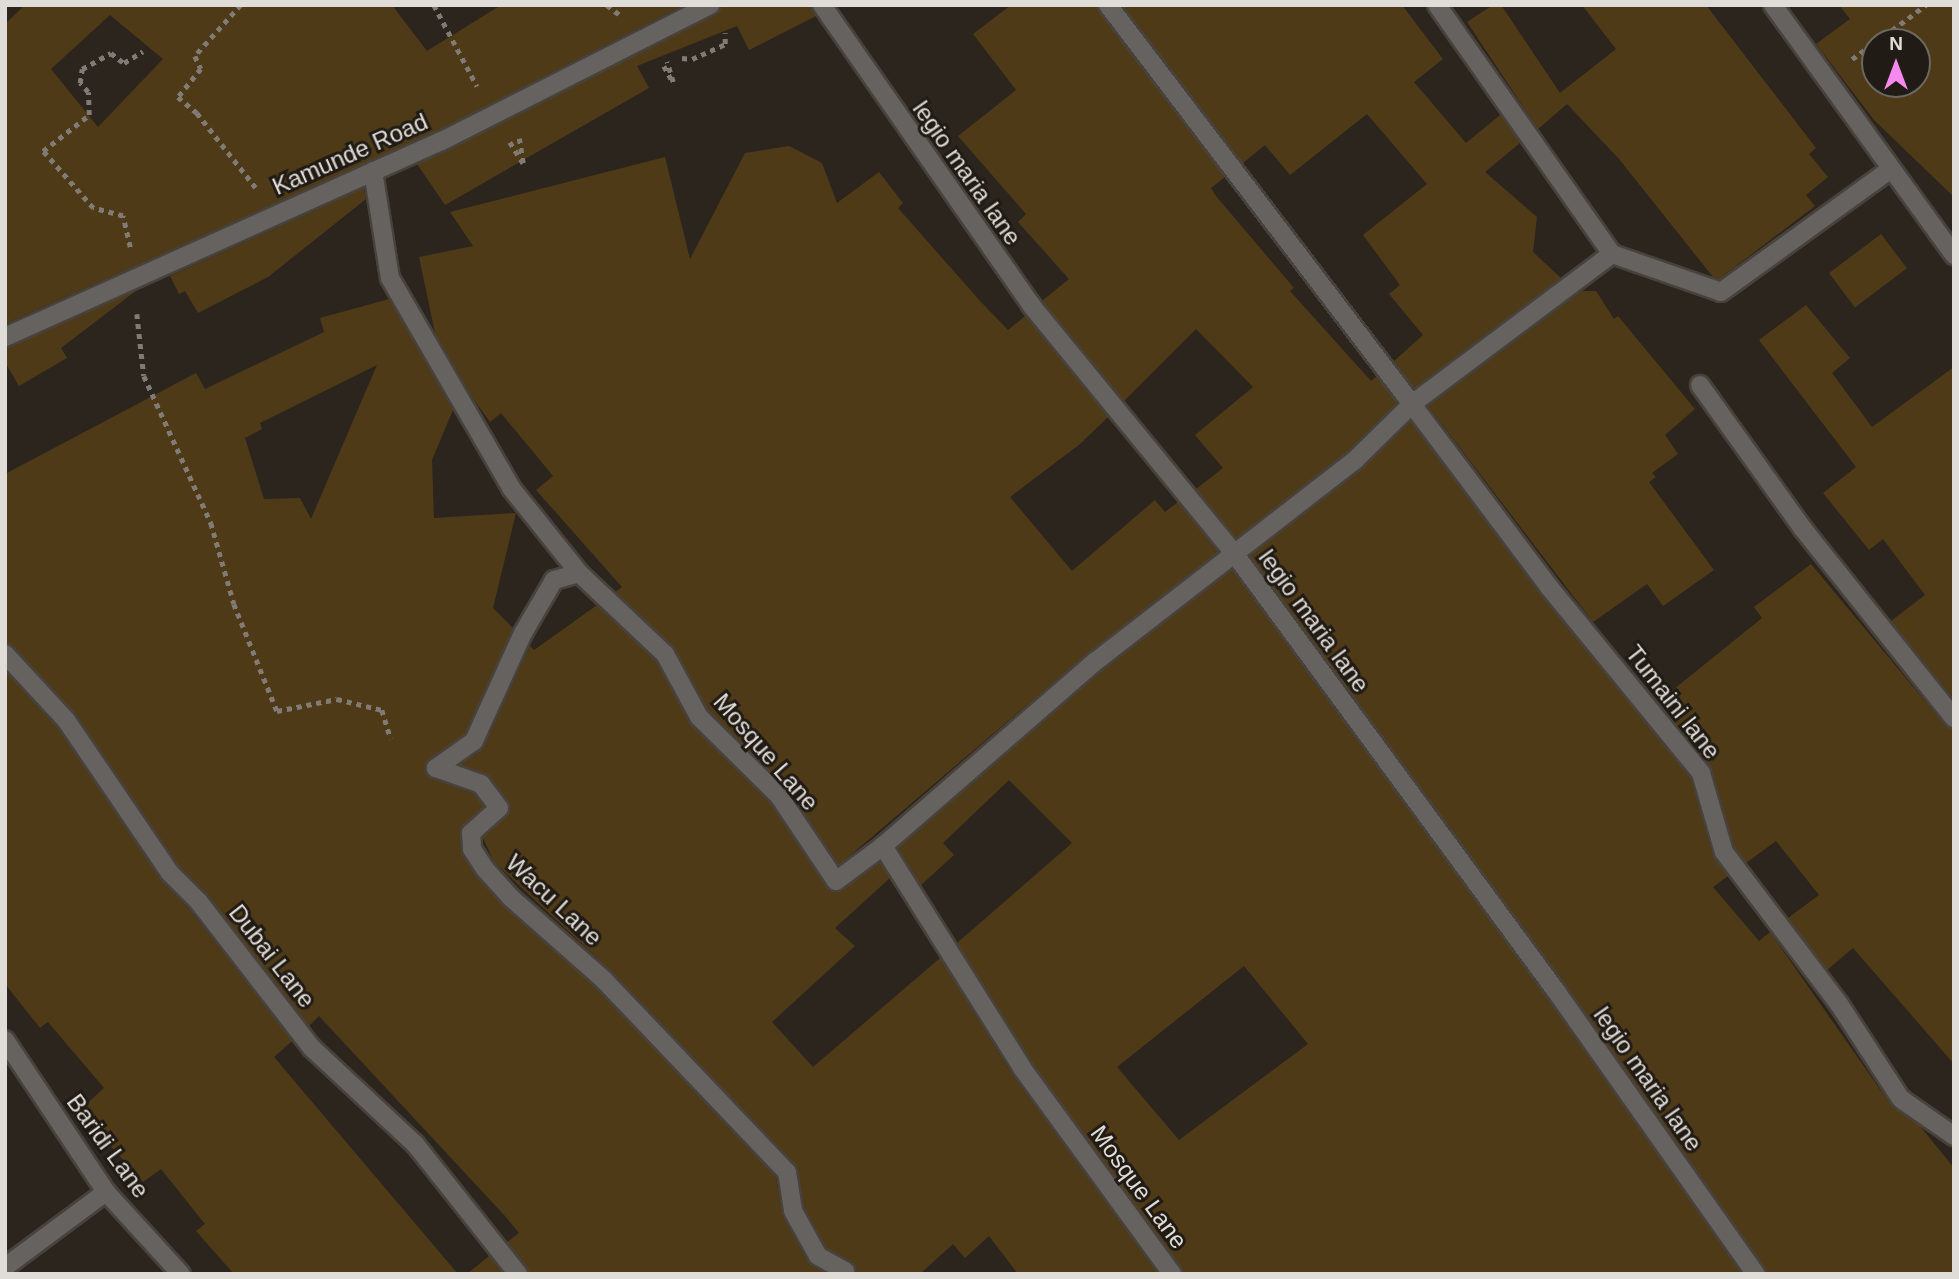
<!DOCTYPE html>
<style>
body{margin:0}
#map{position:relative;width:1959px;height:1279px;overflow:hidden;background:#2b251e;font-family:Helvetica,sans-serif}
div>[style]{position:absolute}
.building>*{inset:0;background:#4f3a17;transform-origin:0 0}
.path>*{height:4.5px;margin-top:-2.25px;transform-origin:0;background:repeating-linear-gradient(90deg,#807b75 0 5px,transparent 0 10px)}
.roads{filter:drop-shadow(2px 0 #48423c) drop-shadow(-2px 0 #48423c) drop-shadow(0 2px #48423c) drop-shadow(0 -2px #48423c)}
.minor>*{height:18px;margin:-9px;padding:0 9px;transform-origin:9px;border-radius:9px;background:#65625f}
span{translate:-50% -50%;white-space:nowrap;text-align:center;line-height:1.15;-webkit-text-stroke:6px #211b15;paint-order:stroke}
.street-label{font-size:24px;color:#e0dcd8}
.frame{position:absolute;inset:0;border:7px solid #e0dcd8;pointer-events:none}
.north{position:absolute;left:1861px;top:28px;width:70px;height:70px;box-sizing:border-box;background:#211b15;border:2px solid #6d6863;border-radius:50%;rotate:0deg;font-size:19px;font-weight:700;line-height:28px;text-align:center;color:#e0dcd8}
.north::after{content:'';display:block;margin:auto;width:24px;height:32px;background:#f589ee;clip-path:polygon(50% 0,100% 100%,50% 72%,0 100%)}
</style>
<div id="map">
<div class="building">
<i style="clip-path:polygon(evenodd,25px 5px,392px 5px,427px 51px,501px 5px,684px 5px,437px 131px,5px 324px,5px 24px,25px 5px,110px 15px,163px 59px,98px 127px,51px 69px,110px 15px)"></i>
<i style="clip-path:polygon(721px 5px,811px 5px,816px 16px,749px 50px,737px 26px,637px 66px,649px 88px,445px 205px,417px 164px,715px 15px)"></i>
<i style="clip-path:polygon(1011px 5px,1097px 5px,1225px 177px,1211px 188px,1216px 196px,1294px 288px,1290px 291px,1371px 381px,1377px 376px,1397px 403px,1348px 451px,1236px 538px,1196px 489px,1223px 468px,1195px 435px,1253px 387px,1196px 329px,1124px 401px,1042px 301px,1069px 279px,1018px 222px,1026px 214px,958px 136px,1016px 90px,973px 34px)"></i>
<i style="clip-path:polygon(1122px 5px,1402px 5px,1443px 59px,1414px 82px,1466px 143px,1500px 115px,1520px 143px,1485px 172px,1537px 217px,1533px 252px,1561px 278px,1414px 388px,1394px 361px,1423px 335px,1389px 294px,1400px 285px,1363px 235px,1427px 184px,1367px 114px,1290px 175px,1265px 145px,1243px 163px)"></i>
<i style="clip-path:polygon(1493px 5px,1501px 5px,1560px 93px,1616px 49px,1582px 5px,1706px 5px,1816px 148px,1809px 154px,1828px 177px,1806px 195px,1815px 206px,1719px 279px,1713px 277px,1619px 159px,1567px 104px,1538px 129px,1467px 22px)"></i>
<i style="clip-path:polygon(evenodd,1839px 5px,1954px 5px,1954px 197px,1874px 120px,1816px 44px,1850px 19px,1839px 5px,1875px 42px,1917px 42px,1917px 84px,1875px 84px,1875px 42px)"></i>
<i style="clip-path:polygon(789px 146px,822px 163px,837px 203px,879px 172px,903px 203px,898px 208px,981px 302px,1008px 330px,1025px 316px,1108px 417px,1080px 444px,1010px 497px,1072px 571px,1155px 500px,1165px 512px,1178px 502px,1218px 552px,1089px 652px,839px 865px,787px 788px,708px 710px,673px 646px,615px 592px,622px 587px,536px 490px,553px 476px,501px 413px,490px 422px,474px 400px,435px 333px,419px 257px,473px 246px,450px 212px,665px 157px,690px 259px,745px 153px)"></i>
<i style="clip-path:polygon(364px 188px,366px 199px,268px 277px,198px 313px,185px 291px,179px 294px,170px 276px)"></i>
<i style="left:1881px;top:234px;width:43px;height:65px;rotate:53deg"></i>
<i style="clip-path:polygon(137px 290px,61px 348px,67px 358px,19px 386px,5px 362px,5px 348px)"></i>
<i style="clip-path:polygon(1582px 291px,1596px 291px,1614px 319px,1618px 316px,1695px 409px,1665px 435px,1678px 454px,1652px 473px,1656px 477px,1649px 482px,1714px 570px,1663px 606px,1647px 584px,1593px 622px,1428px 406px)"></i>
<i style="clip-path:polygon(evenodd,389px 299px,453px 410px,432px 460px,434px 518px,516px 513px,493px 608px,513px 628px,465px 734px,425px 764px,428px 776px,474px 794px,484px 806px,461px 828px,462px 855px,502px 905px,595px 987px,776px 1177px,783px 1217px,808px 1262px,827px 1274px,529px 1274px,507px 1242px,519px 1233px,505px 1216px,319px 1016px,309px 1026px,208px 895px,179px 866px,74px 712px,5px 643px,5px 474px,196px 373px,205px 389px,324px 332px,320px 318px,389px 299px,377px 365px,311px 519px,300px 498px,264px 499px,245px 438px,262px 429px,260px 423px,377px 365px)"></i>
<i style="clip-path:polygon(1806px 305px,1850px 358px,1832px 373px,1872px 427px,1954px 367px,1954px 699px,1891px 621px,1925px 595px,1883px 539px,1869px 550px,1823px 493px,1856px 467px,1759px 340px)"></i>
<i style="clip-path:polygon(1411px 421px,1540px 594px,1691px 778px,1713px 855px,1728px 876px,1713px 887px,1759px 941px,1770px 932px,1891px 1105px,1920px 1126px,1954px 1168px,1954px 1274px,1767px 1274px,1565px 984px,1250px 556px,1362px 469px)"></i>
<i style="clip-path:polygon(1811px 564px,1945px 725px,1954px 729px,1954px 1064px,1853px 948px,1827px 970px,1788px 918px,1819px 895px,1776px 841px,1746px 863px,1734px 847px,1710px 766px,1658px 702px,1762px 618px,1754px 607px)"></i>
<i style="clip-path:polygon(evenodd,1232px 570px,1547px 998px,1742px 1274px,1183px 1274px,1031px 1062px,957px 943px,1072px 843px,1009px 780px,943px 843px,954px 855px,921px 885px,898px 848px,1103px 670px,1232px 570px,1244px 966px,1308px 1044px,1179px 1140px,1117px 1067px,1244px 966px)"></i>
<i style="clip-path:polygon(597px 605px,656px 661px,691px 725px,770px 803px,827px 888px,842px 890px,880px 862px,890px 878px,835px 928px,855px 946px,772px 1022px,813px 1067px,940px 958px,1012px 1074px,1158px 1274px,1018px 1274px,989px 1236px,965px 1258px,953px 1244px,920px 1274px,856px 1274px,851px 1261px,826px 1248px,804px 1207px,795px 1164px,611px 971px,494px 862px,483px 838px,507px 816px,510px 806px,490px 777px,460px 765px,484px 746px,530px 646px,534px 650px)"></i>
<i style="clip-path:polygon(5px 671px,57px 727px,161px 880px,190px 910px,292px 1041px,274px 1057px,458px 1274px,233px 1273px,196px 1231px,205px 1224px,161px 1169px,143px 1182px,79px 1111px,104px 1088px,48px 1022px,40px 1028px,5px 984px)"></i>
<i style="clip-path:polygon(489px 1256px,503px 1274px,467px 1274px)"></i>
</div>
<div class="path">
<i style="left:241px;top:5px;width:69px;rotate:132deg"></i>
<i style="left:195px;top:56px;width:14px;rotate:65deg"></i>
<i style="left:201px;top:69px;width:36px;rotate:129deg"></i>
<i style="left:178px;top:97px;width:25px;rotate:40deg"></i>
<i style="left:197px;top:113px;width:95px;rotate:51.8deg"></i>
<i style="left:434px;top:5px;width:92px;rotate:62deg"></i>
<i style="left:607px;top:5px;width:16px;rotate:38deg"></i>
<i style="left:1876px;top:42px;width:62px;rotate:-36.5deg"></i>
<i style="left:682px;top:58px;width:10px;rotate:6deg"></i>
<i style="left:692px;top:59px;width:36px;rotate:-24deg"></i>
<i style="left:725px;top:44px;width:11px;rotate:-90deg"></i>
<i style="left:1852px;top:59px;width:29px;rotate:-36deg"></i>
<i style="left:664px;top:66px;width:18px;rotate:61deg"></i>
<i style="left:673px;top:82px;width:21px;rotate:-107deg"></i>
<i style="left:510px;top:142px;width:25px;rotate:58deg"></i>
<i style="left:523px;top:163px;width:25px;rotate:-99deg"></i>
<i style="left:130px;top:247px;width:32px;rotate:-103deg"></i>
<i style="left:123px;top:216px;width:31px;rotate:-165deg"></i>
<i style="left:93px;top:208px;width:76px;rotate:-131.3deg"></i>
<i style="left:43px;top:151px;width:58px;rotate:-38deg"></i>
<i style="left:89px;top:115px;width:23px;rotate:-92deg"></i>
<i style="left:88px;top:92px;width:12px;rotate:-132deg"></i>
<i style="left:80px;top:83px;width:14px;rotate:-82deg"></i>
<i style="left:82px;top:69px;width:33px;rotate:-29deg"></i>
<i style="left:111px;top:53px;width:16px;rotate:38deg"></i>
<i style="left:124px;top:63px;width:22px;rotate:-32deg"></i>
<i style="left:137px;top:314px;width:62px;rotate:83.6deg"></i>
<i style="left:144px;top:376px;width:162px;rotate:65.5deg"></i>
<i style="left:211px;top:523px;width:84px;rotate:74.1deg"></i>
<i style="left:234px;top:604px;width:115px;rotate:68.1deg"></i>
<i style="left:277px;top:711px;width:61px;rotate:-11.3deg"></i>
<i style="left:337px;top:699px;width:46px;rotate:13.7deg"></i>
<i style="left:382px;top:710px;width:30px;rotate:73deg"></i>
</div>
<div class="roads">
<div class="minor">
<i style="left:822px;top:5px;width:366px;rotate:55.1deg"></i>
<i style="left:1031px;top:305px;width:320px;rotate:50.7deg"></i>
<i style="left:1234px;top:553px;width:544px;rotate:53.68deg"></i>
<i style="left:1556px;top:991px;width:347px;rotate:54.8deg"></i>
<i style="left:1108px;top:5px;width:502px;rotate:52.7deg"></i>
<i style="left:1437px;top:5px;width:304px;rotate:54.9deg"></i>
<i style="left:1773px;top:5px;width:309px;rotate:54.1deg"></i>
<i style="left:373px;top:171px;width:108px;rotate:81deg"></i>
<i style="left:390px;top:278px;width:242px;rotate:60deg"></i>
<i style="left:511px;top:488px;width:109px;rotate:51.3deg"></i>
<i style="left:579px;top:573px;width:118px;rotate:43.3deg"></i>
<i style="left:665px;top:654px;width:72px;rotate:61.6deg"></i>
<i style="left:699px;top:717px;width:112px;rotate:44.6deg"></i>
<i style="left:779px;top:796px;width:102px;rotate:56.2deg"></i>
<i style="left:836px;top:881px;width:59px;rotate:-36.7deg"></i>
<i style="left:883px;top:846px;width:262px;rotate:57.9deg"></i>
<i style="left:1022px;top:1068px;width:255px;rotate:53.9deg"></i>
<i style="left:5px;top:337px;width:479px;rotate:-24.2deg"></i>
<i style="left:442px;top:141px;width:301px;rotate:-26.9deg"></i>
<i style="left:1700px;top:385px;width:177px;rotate:54.4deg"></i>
<i style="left:1803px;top:529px;width:242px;rotate:51.4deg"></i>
<i style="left:1411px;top:403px;width:230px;rotate:53.1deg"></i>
<i style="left:1549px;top:587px;width:240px;rotate:50.7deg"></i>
<i style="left:1701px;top:773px;width:82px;rotate:73.8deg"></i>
<i style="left:1724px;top:852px;width:191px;rotate:52.9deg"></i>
<i style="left:1839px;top:1004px;width:113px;rotate:56.9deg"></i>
<i style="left:1901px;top:1099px;width:65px;rotate:34.9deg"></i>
<i style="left:579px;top:573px;width:26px;rotate:164deg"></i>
<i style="left:554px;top:580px;width:61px;rotate:120.3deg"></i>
<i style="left:523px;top:633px;width:119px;rotate:114.4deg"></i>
<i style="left:474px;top:741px;width:47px;rotate:144.6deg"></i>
<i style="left:436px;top:768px;width:48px;rotate:19.6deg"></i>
<i style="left:481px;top:784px;width:30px;rotate:53deg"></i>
<i style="left:499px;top:808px;width:38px;rotate:138deg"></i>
<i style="left:471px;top:833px;width:16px;rotate:86deg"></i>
<i style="left:472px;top:849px;width:24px;rotate:57deg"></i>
<i style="left:485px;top:869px;width:38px;rotate:48deg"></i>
<i style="left:510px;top:897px;width:124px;rotate:41.4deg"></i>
<i style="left:603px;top:979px;width:267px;rotate:46.4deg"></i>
<i style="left:787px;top:1172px;width:39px;rotate:81deg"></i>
<i style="left:793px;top:1211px;width:51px;rotate:60.9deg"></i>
<i style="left:818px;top:1256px;width:31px;rotate:29deg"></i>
<i style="left:5px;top:654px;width:90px;rotate:47.3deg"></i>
<i style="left:66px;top:720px;width:185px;rotate:55.8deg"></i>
<i style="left:170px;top:873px;width:41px;rotate:45deg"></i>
<i style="left:199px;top:902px;width:185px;rotate:52.3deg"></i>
<i style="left:312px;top:1048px;width:141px;rotate:43deg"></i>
<i style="left:415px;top:1144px;width:166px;rotate:51.6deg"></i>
<i style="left:883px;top:846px;width:282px;rotate:-41deg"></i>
<i style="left:1096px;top:661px;width:328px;rotate:-37.8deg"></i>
<i style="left:1355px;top:460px;width:80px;rotate:-44.5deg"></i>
<i style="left:1412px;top:404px;width:250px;rotate:-36.9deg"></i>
<i style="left:1612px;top:254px;width:115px;rotate:19.2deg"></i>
<i style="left:1721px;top:292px;width:210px;rotate:-35.9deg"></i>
<i style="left:5px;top:1040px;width:182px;rotate:56.4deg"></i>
<i style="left:106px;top:1192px;width:111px;rotate:47.6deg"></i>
<i style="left:5px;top:1267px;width:126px;rotate:-36.6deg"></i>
</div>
</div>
<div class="street-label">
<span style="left:350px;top:154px;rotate:-24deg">Kamunde Road</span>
<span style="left:967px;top:173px;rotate:55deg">legio maria lane</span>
<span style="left:1314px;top:621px;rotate:54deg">legio maria lane</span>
<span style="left:1673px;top:702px;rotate:52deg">Tumaini lane</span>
<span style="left:766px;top:752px;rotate:49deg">Mosque Lane</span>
<span style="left:554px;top:900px;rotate:43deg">Wacu Lane</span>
<span style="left:272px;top:956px;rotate:52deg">Dubai Lane</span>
<span style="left:1648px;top:1079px;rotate:55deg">legio maria lane</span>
<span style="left:108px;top:1146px;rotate:54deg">Baridi Lane</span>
<span style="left:1139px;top:1187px;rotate:54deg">Mosque Lane</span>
</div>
<div class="frame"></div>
<div class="north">N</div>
</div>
